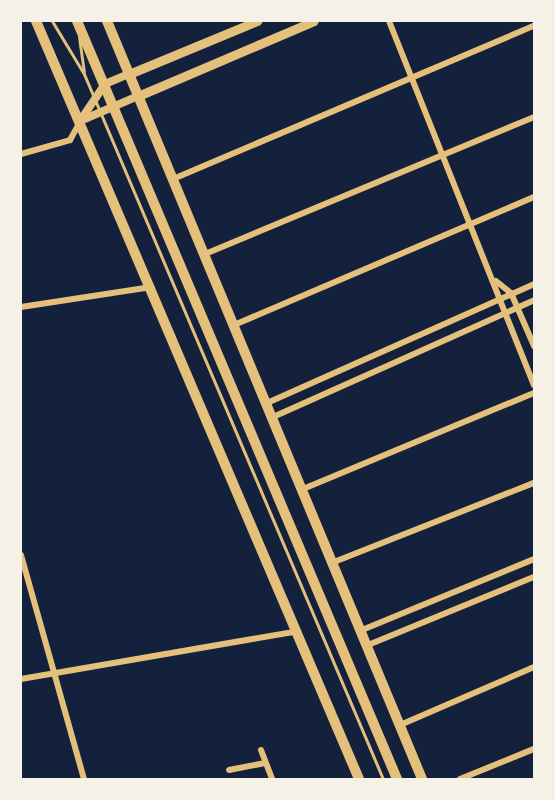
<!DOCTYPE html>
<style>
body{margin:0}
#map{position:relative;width:555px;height:800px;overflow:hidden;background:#14213d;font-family:Ubuntu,sans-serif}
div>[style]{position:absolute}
.service>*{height:3px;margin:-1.5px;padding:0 1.5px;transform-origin:1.5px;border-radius:1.5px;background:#e5c07b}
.minor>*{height:6px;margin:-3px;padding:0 3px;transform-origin:3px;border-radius:3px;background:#e5c07b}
.tertiary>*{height:8px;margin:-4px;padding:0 4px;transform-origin:4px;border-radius:4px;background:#e5c07b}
.secondary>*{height:9px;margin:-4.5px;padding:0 4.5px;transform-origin:4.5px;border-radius:4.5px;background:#e5c07b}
.primary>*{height:10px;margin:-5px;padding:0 5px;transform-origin:5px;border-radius:5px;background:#e5c07b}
span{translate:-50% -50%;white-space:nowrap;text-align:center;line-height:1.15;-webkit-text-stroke:6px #f6f1e7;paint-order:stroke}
.frame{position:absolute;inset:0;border:22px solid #f6f1e7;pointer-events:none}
</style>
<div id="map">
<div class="service">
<i style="left:52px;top:21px;width:62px;rotate:58.9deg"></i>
<i style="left:84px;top:74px;width:766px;rotate:67.02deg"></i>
<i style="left:79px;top:37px;width:35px;rotate:82deg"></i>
</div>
<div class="minor">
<i style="left:389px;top:21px;width:392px;rotate:68.3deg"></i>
<i style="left:21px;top:154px;width:51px;rotate:-15.9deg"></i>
<i style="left:70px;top:140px;width:21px;rotate:-61deg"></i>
<i style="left:173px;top:179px;width:392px;rotate:-23deg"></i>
<i style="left:205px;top:254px;width:356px;rotate:-22.6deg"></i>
<i style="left:496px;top:281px;width:19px;rotate:39deg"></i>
<i style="left:511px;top:293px;width:58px;rotate:66.5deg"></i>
<i style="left:21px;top:307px;width:132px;rotate:-8.7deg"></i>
<i style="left:234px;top:325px;width:326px;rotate:-23.1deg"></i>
<i style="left:267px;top:403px;width:292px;rotate:-24deg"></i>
<i style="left:273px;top:417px;width:286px;rotate:-24.1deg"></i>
<i style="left:303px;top:489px;width:250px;rotate:-22.6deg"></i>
<i style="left:21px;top:555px;width:233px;rotate:74.3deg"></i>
<i style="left:334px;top:562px;width:215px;rotate:-21.6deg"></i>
<i style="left:362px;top:630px;width:186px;rotate:-22.4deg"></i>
<i style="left:368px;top:645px;width:179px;rotate:-22.3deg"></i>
<i style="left:21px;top:679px;width:281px;rotate:-9.8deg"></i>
<i style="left:400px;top:725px;width:146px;rotate:-23.4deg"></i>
<i style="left:261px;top:750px;width:31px;rotate:69deg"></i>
<i style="left:229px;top:770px;width:37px;rotate:-11deg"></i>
<i style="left:460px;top:779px;width:80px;rotate:-22.1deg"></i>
</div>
<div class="tertiary">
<i style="left:80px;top:121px;width:45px;rotate:-56deg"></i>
<i style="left:105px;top:84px;width:26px;rotate:-23deg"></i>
<i style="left:80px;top:121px;width:63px;rotate:-23.3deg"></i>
</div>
<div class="secondary">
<i style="left:129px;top:74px;width:139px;rotate:-22.5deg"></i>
<i style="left:138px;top:96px;width:191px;rotate:-23.1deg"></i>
</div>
<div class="primary">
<i style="left:36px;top:21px;width:824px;rotate:66.92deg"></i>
<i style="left:77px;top:21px;width:823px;rotate:67.11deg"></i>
<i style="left:107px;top:21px;width:821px;rotate:67.43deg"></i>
</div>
<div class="frame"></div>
</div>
